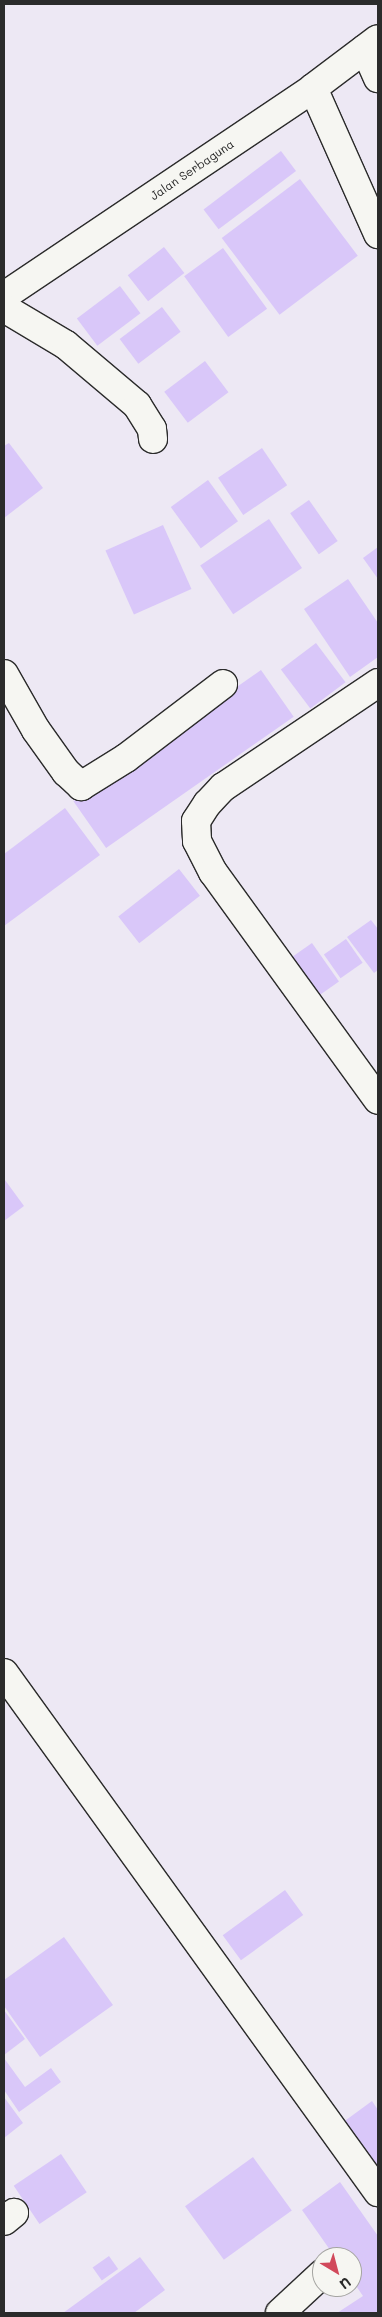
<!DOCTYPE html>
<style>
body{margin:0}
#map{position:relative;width:382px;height:2317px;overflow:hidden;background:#ede8f4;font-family:Mali,sans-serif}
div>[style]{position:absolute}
.building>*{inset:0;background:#d9c7f9;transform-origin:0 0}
.roads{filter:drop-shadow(1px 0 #2b2b2b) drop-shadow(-1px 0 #2b2b2b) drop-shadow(0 1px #2b2b2b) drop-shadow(0 -1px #2b2b2b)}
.minor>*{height:28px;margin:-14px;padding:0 14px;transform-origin:14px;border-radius:14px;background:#f6f6f2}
span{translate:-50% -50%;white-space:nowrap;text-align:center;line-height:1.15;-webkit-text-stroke:4.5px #f6f6f2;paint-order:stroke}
.street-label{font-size:12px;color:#2b2b2b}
.frame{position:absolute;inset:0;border:5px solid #2b2b2b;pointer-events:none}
.north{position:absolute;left:312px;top:2247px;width:50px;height:50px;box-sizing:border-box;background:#f6f6f2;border:1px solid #a5a5a2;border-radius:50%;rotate:143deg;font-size:14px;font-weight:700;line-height:20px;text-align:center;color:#2b2b2b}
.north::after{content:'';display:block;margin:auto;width:18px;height:22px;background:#d1495b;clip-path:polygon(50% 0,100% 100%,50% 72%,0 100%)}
</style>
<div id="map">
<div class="building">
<i style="left:281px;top:151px;width:25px;height:97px;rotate:53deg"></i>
<i style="left:300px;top:179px;width:96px;height:98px;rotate:53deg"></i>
<i style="left:164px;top:247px;width:33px;height:46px;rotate:52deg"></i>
<i style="left:223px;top:248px;width:75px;height:48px;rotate:54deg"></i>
<i style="left:120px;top:286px;width:34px;height:54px;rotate:53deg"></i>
<i style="left:162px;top:307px;width:31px;height:53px;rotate:53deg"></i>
<i style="left:205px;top:361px;width:39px;height:51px;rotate:53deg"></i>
<i style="clip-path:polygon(9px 443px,43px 488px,4px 518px,4px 446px)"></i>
<i style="left:262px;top:448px;width:45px;height:53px;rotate:56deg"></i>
<i style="left:208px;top:480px;width:51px;height:46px;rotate:54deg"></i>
<i style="left:309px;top:500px;width:50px;height:23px;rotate:55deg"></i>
<i style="left:269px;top:519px;width:59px;height:83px;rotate:56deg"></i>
<i style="left:163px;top:525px;width:70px;height:63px;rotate:66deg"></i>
<i style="clip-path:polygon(378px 547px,378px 579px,363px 558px)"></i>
<i style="clip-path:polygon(348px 579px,378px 623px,378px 657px,350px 677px,304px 609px)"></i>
<i style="left:316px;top:643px;width:49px;height:44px;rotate:53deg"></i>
<i style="left:261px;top:670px;width:57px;height:229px;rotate:55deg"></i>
<i style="clip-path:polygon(65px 808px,100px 855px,4px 926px,4px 854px)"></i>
<i style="left:179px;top:869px;width:34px;height:77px;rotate:52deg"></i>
<i style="clip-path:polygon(371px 920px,378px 929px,378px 970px,374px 973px,347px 937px)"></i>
<i style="left:346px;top:939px;width:29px;height:27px;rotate:55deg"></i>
<i style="left:312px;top:943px;width:47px;height:30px;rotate:55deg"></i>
<i style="clip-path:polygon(5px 1180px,24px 1206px,4px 1221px,4px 1181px)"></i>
<i style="left:285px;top:1890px;width:31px;height:77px;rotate:54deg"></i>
<i style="clip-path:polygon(64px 1937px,113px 2005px,40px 2057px,4px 2006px,4px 1980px)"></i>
<i style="clip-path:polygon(4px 2010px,25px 2039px,4px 2055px)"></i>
<i style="clip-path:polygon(4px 2058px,25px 2087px,51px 2068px,61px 2082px,19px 2112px,4px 2090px)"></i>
<i style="clip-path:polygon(4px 2097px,23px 2123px,4px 2138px)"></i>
<i style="clip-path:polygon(372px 2101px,378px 2110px,378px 2174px,342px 2123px)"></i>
<i style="left:61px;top:2154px;width:46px;height:57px;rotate:56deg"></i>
<i style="left:253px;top:2157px;width:66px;height:84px;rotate:54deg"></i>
<i style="clip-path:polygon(340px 2182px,378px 2236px,378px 2313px,337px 2313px,363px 2296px,352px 2280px,352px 2257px,335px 2257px,302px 2210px)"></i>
<i style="left:109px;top:2256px;width:16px;height:20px;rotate:55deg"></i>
<i style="clip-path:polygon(140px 2257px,165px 2290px,134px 2313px,63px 2313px)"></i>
</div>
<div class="roads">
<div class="minor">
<i style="left:365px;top:49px;width:32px;rotate:66deg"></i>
<i style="left:313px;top:88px;width:160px;rotate:66deg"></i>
<i style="left:4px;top:296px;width:372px;rotate:-33.9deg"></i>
<i style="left:313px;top:88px;width:81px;rotate:-37deg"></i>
<i style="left:4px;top:308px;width:72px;rotate:30.8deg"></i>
<i style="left:66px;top:345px;width:93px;rotate:40.2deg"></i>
<i style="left:137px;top:405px;width:28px;rotate:58deg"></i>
<i style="left:152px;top:429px;width:10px;rotate:84deg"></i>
<i style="left:4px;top:674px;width:64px;rotate:60.3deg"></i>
<i style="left:36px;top:730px;width:52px;rotate:54.5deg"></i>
<i style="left:66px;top:772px;width:21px;rotate:43deg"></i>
<i style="left:81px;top:786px;width:53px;rotate:-31.9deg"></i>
<i style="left:126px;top:758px;width:122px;rotate:-37.3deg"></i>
<i style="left:378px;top:683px;width:187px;rotate:146.1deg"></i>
<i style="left:223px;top:787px;width:23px;rotate:133deg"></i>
<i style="left:207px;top:804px;width:20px;rotate:123deg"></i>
<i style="left:196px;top:821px;width:20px;rotate:87deg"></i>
<i style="left:197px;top:841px;width:35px;rotate:63deg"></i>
<i style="left:213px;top:872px;width:281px;rotate:54.1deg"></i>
<i style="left:4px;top:1673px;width:640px;rotate:54.22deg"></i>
<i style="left:4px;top:2221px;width:13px;rotate:-39deg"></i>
<i style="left:280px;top:2313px;width:57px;rotate:-42.9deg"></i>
</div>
</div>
<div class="street-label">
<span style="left:192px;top:170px;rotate:-34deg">Jalan Serbaguna</span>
</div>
<div class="frame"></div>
<div class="north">U</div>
</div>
